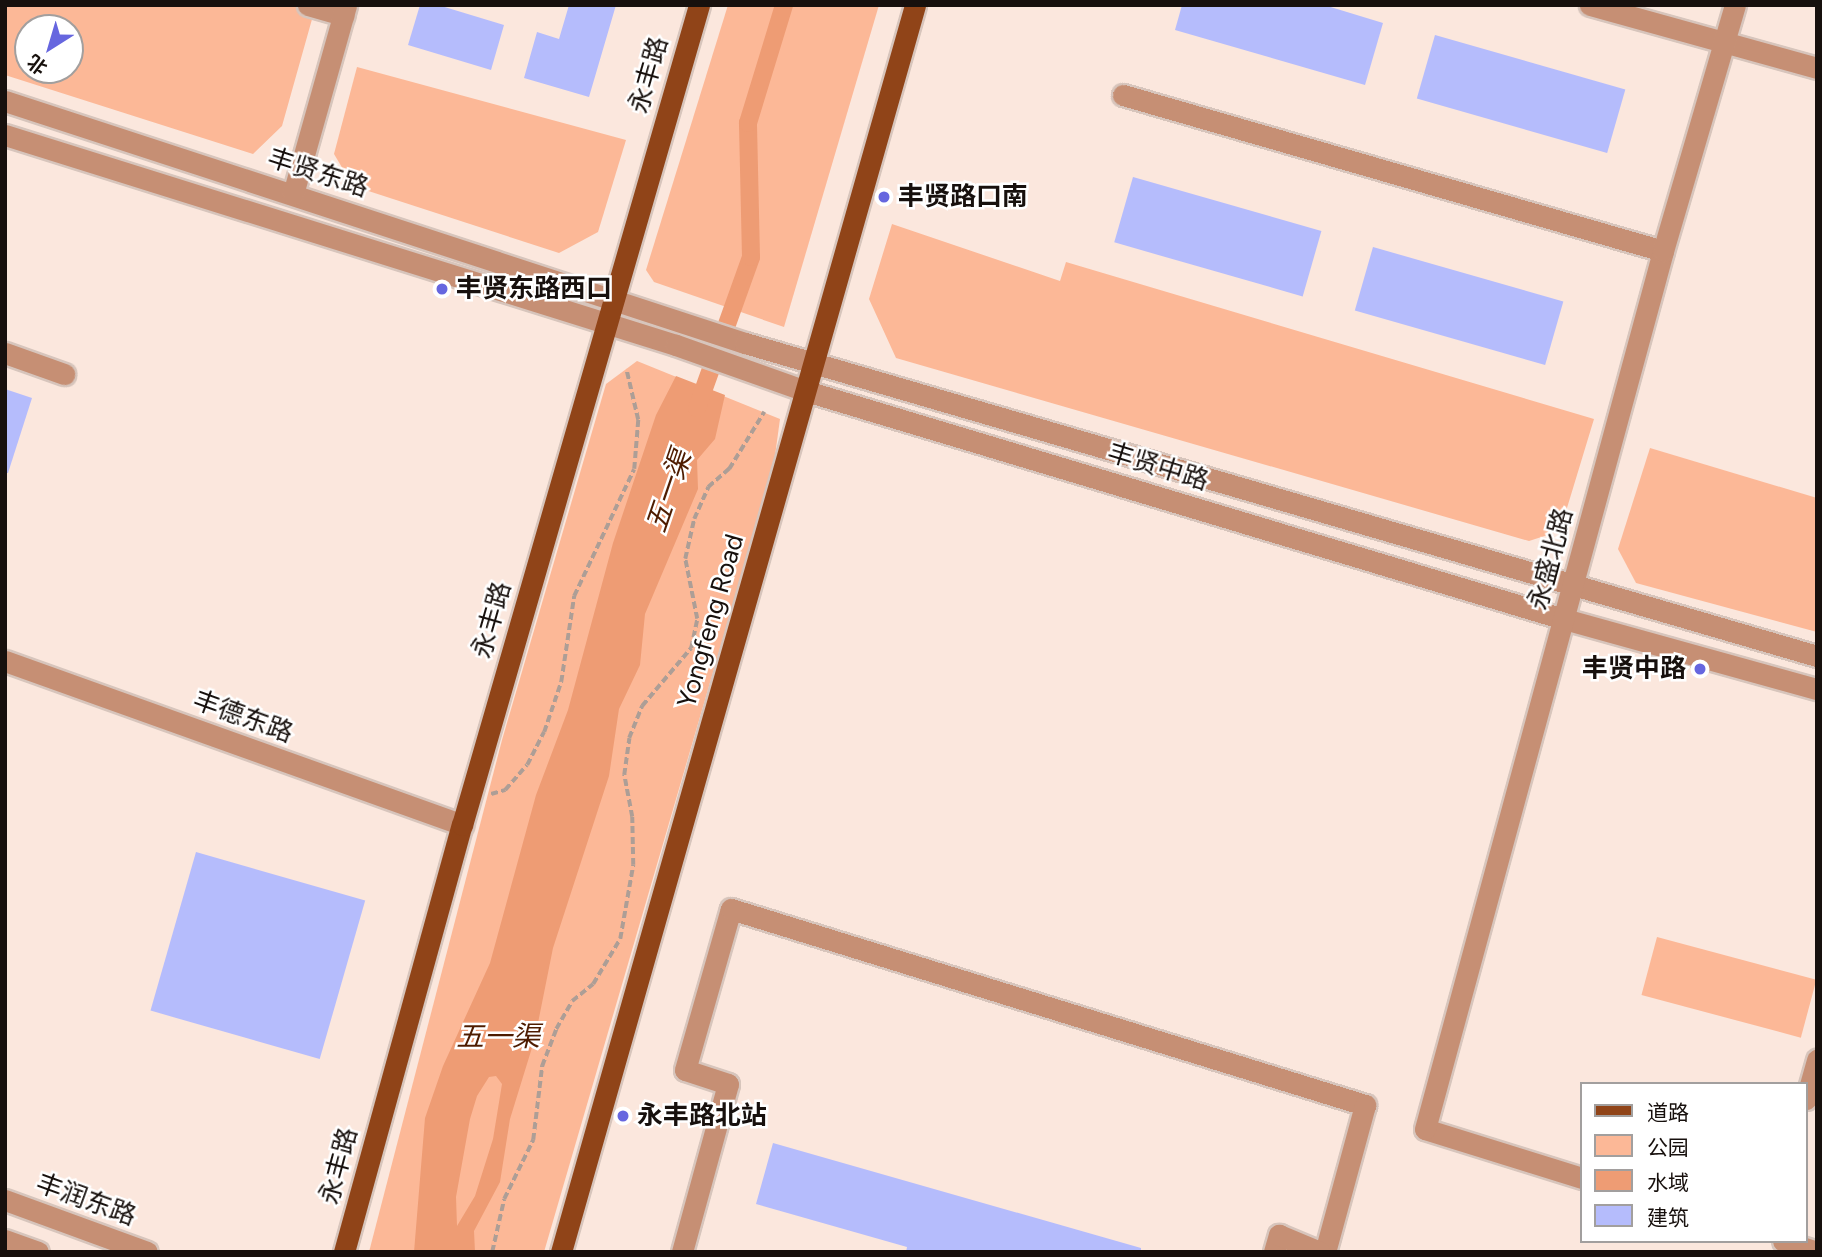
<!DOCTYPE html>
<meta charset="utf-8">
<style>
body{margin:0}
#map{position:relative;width:1822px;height:1257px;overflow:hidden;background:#fbe7dd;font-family:Figtree,"Noto Sans SC",sans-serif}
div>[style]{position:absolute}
.green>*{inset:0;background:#fcb897;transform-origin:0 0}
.water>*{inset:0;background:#ee9c74}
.canal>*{height:18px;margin:-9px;padding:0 9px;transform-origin:9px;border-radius:9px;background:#ee9c74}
.building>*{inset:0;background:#b5bcfc;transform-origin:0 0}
.path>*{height:3.5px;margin-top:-1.75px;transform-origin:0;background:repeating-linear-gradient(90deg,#ad9e96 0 7px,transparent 0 10.5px)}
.roads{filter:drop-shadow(2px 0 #d7c5bc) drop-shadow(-2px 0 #d7c5bc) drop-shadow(0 2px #d7c5bc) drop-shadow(0 -2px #d7c5bc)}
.minor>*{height:21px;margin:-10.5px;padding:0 10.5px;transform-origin:10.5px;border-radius:10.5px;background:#c68f74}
.major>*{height:21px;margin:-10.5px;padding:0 10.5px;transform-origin:10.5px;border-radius:10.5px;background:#904418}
.dots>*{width:19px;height:19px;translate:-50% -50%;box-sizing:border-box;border:4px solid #fff;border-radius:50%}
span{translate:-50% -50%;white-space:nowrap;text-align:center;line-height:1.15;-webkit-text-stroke:5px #fff;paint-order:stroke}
.street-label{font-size:26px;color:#17100d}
.poi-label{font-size:26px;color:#17100d;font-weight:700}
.left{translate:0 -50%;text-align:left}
.right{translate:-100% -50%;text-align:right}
.water-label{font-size:28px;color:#4e1c00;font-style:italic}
.frame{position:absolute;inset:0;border:7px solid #17100d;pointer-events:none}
.legend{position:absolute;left:1580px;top:1082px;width:228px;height:161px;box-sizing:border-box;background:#fff;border:2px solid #a29f9e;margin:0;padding:9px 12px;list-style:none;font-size:21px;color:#17100d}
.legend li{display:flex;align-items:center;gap:14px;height:35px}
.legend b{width:35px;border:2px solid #a29f9e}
.north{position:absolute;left:14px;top:14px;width:70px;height:70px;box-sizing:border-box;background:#fff;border:2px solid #a29f9e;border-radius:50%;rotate:217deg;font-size:19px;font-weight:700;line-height:28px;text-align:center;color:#17100d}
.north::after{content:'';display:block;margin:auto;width:24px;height:32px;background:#6666df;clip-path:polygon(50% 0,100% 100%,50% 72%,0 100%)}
</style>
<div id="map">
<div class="green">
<i style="clip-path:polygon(evenodd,5px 5px,316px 5px,282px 126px,253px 154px,5px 75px,5px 5px,28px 28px,70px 28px,70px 70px,28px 70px,28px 28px)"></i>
<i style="clip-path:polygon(728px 5px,879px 5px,784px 327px,654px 282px,646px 270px)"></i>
<i style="clip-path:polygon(357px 67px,626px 140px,598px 232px,559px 253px,353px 186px,334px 154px)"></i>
<i style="clip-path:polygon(892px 224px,1060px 281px,1066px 262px,1594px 419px,1560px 531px,1529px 541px,896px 358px,869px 299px)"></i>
<i style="clip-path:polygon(637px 361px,780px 419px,774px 463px,544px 1252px,369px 1252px,502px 740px,606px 384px)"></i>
<i style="clip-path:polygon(1650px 448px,1817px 498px,1817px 632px,1636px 583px,1618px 549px)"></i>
<i style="left:1657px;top:937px;width:165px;height:60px;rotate:15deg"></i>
</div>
<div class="water">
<i style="clip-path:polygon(evenodd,676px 376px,725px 395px,715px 439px,697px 460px,698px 489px,645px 614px,640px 665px,619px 709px,609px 776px,553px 948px,535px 1038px,510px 1119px,500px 1182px,474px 1231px,475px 1252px,414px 1252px,425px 1118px,443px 1066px,490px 963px,536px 795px,568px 710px,613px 543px,656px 415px,676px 376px,496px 1076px,502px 1084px,493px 1139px,475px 1196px,457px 1226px,456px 1197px,470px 1119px,477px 1096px,489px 1077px,496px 1076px)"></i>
</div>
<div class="canal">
<i style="left:697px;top:408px;width:160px;rotate:-70.3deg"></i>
<i style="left:751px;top:257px;width:134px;rotate:-91.3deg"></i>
<i style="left:748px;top:123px;width:123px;rotate:-73deg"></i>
</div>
<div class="building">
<i style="clip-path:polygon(420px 5px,438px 5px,504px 25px,491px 70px,408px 45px)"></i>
<i style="clip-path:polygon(569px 5px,616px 5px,589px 97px,524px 78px,537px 32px,559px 39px)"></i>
<i style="clip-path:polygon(1182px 5px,1324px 5px,1383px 23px,1365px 85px,1175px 30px)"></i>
<i style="left:1435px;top:35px;width:198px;height:66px;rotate:16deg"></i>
<i style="left:1133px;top:177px;width:196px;height:68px;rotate:16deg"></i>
<i style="left:1373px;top:247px;width:198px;height:66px;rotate:16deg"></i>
<i style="clip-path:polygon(5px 389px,32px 398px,8px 473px,5px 473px)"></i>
<i style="left:196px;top:852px;width:176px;height:165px;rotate:16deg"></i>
<i style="clip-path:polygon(773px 1143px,1141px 1248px,1141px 1252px,906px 1252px,907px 1247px,756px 1204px)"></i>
</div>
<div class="path">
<i style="left:491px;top:794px;width:15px;rotate:-16deg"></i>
<i style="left:505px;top:790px;width:33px;rotate:-49deg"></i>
<i style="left:527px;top:765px;width:37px;rotate:-63deg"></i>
<i style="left:544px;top:732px;width:53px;rotate:-71.2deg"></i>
<i style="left:561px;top:682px;width:87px;rotate:-81.4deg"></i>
<i style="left:574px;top:596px;width:140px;rotate:-64.7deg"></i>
<i style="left:634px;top:469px;width:49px;rotate:-85.3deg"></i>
<i style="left:638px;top:420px;width:52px;rotate:-103.2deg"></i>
<i style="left:492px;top:1252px;width:54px;rotate:-77.2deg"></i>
<i style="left:504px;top:1199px;width:66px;rotate:-63.8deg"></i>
<i style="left:533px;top:1140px;width:75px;rotate:-83.1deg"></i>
<i style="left:542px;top:1066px;width:40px;rotate:-69deg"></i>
<i style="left:556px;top:1029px;width:32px;rotate:-60deg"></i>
<i style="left:572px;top:1001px;width:27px;rotate:-39deg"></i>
<i style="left:593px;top:984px;width:52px;rotate:-59deg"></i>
<i style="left:620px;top:939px;width:75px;rotate:-80deg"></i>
<i style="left:633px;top:865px;width:48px;rotate:-91.2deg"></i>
<i style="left:632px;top:817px;width:43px;rotate:-100.8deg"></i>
<i style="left:624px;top:775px;width:37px;rotate:-82deg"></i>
<i style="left:629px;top:738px;width:35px;rotate:-68deg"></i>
<i style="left:642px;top:706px;width:76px;rotate:-49.8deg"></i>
<i style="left:691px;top:648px;width:30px;rotate:-78deg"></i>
<i style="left:697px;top:619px;width:61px;rotate:-101.3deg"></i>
<i style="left:685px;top:559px;width:41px;rotate:-77.3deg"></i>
<i style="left:694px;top:519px;width:35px;rotate:-66deg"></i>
<i style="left:708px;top:487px;width:28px;rotate:-41deg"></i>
<i style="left:729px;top:469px;width:67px;rotate:-58.4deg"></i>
</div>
<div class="roads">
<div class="minor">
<i style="left:308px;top:5px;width:37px;rotate:16deg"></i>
<i style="left:1590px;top:5px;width:236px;rotate:15.5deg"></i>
<i style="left:1123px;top:95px;width:562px;rotate:16.11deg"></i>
<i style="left:5px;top:101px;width:779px;rotate:18.11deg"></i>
<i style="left:745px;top:343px;width:1117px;rotate:16.28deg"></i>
<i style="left:5px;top:135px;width:703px;rotate:17.38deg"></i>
<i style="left:676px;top:345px;width:138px;rotate:19.5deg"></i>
<i style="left:806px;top:391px;width:792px;rotate:16.74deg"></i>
<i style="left:1564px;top:619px;width:263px;rotate:15.5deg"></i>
<i style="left:293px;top:194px;width:196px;rotate:-74.3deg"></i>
<i style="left:5px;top:353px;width:63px;rotate:19.6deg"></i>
<i style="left:5px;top:661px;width:486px;rotate:19.7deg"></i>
<i style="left:1806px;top:1099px;width:41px;rotate:-74.2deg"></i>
<i style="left:1582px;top:1178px;width:164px;rotate:-162.7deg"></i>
<i style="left:1425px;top:1129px;width:910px;rotate:-74.83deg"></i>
<i style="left:1663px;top:251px;width:256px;rotate:-73.7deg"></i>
<i style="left:5px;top:1200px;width:151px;rotate:20.1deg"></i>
<i style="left:5px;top:1240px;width:35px;rotate:20deg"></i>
<i style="left:1783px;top:1241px;width:35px;rotate:18deg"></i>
<i style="left:682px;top:1252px;width:174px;rotate:-74.7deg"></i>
<i style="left:728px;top:1084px;width:45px;rotate:-162deg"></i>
<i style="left:685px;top:1070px;width:167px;rotate:-74.1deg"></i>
<i style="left:731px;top:909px;width:664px;rotate:17.18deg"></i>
<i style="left:1365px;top:1105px;width:152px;rotate:105.2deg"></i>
<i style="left:1274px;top:1252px;width:18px;rotate:-74deg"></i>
<i style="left:1279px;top:1235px;width:44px;rotate:22.5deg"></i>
</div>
<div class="major">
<i style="left:344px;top:1252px;width:443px;rotate:-74.6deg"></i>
<i style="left:462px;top:825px;width:854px;rotate:-73.88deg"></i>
<i style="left:561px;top:1252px;width:1296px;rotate:-74.15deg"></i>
</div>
</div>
<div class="dots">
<i style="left:884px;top:197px;background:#6666df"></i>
<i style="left:442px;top:289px;background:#6666df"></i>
<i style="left:1700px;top:669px;background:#6666df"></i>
<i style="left:623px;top:1116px;background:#6666df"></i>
</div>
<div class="street-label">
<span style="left:649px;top:75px;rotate:-74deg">永丰路</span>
<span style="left:318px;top:173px;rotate:18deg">丰贤东路</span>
<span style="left:1158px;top:467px;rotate:17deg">丰贤中路</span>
<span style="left:1551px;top:559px;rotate:-75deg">永盛北路</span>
<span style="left:492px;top:620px;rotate:-74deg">永丰路</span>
<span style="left:711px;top:621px;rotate:-74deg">Yongfeng Road</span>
<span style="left:243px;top:717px;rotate:20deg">丰德东路</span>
<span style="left:339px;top:1166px;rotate:-75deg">永丰路</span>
<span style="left:86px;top:1200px;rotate:20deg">丰润东路</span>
</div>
<div class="poi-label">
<span class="left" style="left:898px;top:197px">丰贤路口南</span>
<span class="left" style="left:456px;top:289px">丰贤东路西口</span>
<span class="right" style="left:1686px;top:669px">丰贤中路</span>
<span class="left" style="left:637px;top:1116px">永丰路北站</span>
</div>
<div class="water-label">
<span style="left:668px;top:491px;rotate:-71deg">五一渠</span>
<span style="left:498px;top:1036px">五一渠</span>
</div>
<div class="frame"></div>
<ul class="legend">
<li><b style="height:9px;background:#904418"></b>道路</li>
<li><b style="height:19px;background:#fcb897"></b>公园</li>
<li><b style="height:19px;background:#ee9c74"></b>水域</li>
<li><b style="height:19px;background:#b5bcfc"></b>建筑</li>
</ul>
<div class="north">北</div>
</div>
